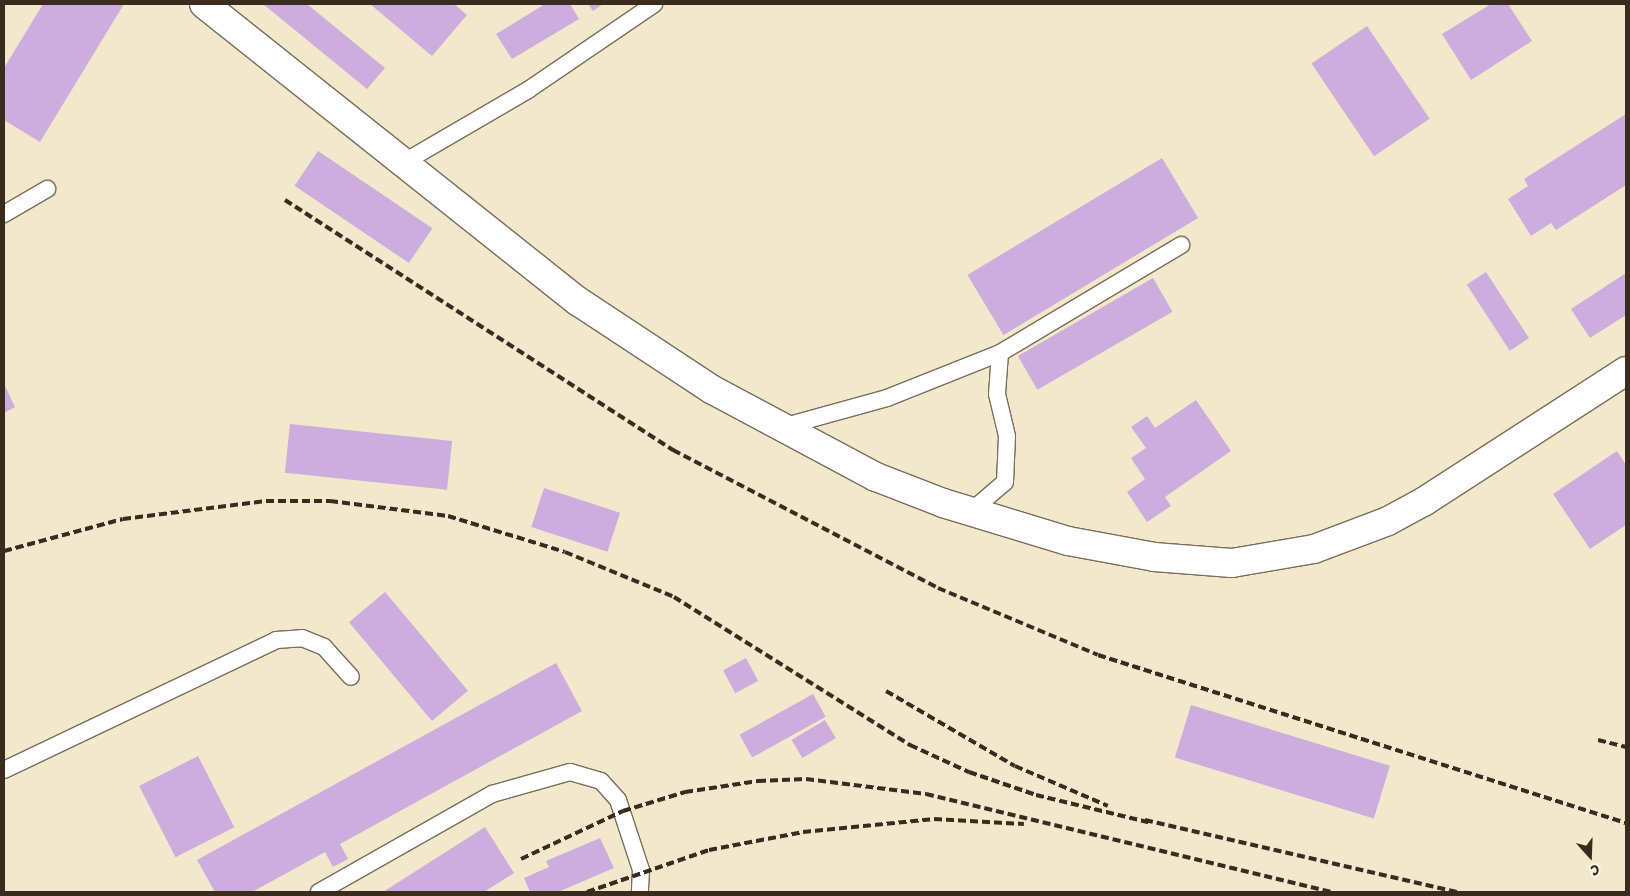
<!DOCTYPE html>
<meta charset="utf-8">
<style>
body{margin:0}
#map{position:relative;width:1630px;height:896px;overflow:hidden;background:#f2e8cc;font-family:"Shantell Sans",sans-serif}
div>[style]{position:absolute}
.building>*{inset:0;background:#cdacde;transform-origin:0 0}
.roads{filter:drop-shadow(1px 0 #7b6c5b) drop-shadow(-1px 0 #7b6c5b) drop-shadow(0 1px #7b6c5b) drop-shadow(0 -1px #7b6c5b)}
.lane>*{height:16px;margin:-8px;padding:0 8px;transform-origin:8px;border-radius:8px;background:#fff}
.street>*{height:28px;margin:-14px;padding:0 14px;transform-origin:14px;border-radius:14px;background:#fff}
.rail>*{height:4px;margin-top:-2px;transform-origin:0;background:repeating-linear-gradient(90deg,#3b2a1e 0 8px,transparent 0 12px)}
span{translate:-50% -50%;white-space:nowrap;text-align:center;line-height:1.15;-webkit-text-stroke:4px #fcf5e5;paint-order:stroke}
.frame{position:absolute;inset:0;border:5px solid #3b2a1e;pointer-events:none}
.north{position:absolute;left:1565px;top:831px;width:50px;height:50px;-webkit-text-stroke:4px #fcf5e5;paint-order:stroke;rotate:160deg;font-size:14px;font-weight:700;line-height:20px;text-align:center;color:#3b2a1e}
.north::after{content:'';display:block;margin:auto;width:18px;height:22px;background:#3b2a1e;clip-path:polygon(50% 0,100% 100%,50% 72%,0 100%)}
</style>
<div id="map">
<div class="building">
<i style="clip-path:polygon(43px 4px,124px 4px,40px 142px,4px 120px,4px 68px)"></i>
<i style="clip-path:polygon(263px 4px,307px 4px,385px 68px,367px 89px)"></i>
<i style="clip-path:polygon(370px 4px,454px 4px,467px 15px,432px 56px)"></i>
<i style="clip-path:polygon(545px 4px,570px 4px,579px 19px,512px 59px,496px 34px)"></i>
<i style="clip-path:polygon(588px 4px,603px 4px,593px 11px)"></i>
<i style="clip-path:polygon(1491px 4px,1508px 4px,1532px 41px,1471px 80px,1442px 34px)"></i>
<i style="left:1367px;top:26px;width:112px;height:67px;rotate:56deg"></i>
<i style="clip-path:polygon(1626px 114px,1626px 185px,1556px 230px,1551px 223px,1531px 236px,1508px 199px,1528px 186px,1524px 179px)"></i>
<i style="left:318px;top:151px;width:138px;height:42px;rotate:34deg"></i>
<i style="left:1162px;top:158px;width:70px;height:227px;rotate:59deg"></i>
<i style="left:1486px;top:272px;width:79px;height:23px;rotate:57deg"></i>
<i style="clip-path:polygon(1626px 273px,1626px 315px,1590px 338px,1571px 309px)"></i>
<i style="left:1153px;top:278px;width:39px;height:156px;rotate:60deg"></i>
<i style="clip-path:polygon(4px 384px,15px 407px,4px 413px)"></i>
<i style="clip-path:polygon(1196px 400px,1231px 451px,1165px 497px,1171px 506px,1147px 522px,1127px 492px,1145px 479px,1131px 458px,1146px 448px,1131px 427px,1147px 416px,1155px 428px)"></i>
<i style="left:290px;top:424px;width:163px;height:49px;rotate:6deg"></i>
<i style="clip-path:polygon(1617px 451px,1626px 465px,1626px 525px,1590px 549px,1553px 494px)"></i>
<i style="left:544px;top:488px;width:80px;height:41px;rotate:18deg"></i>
<i style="left:385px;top:592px;width:129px;height:47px;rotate:50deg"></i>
<i style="left:746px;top:658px;width:26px;height:26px;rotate:62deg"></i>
<i style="clip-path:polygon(556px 663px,582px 711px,340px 844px,348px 859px,333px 867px,325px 852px,252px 892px,215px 892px,197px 860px)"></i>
<i style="left:813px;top:694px;width:26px;height:84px;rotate:61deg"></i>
<i style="left:1191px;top:705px;width:208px;height:55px;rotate:17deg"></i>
<i style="left:825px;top:720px;width:21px;height:39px;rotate:59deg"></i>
<i style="left:198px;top:756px;width:80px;height:66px;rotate:63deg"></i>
<i style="clip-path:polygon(485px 827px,514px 873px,484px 892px,383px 892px)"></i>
<i style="clip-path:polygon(600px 838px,614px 868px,558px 892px,530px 892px,524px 878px,549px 867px,546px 861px)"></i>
</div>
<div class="roads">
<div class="lane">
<i style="left:401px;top:164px;width:147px;rotate:-30.2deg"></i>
<i style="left:528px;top:90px;width:153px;rotate:-34.3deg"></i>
<i style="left:4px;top:214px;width:50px;rotate:-30.2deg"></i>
<i style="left:782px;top:427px;width:109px;rotate:-15.4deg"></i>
<i style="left:887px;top:398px;width:122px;rotate:-21.7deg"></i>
<i style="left:1000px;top:353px;width:211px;rotate:-30.8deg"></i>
<i style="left:970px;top:512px;width:46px;rotate:-40.6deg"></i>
<i style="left:1005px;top:482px;width:46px;rotate:-87.5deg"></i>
<i style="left:1007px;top:436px;width:43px;rotate:-103.4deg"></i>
<i style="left:997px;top:394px;width:41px;rotate:-85.8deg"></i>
<i style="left:4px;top:770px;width:301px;rotate:-25.5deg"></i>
<i style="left:276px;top:640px;width:26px;rotate:-4deg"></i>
<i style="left:302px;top:638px;width:24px;rotate:22deg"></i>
<i style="left:324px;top:647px;width:40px;rotate:48deg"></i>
<i style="left:319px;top:892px;width:199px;rotate:-29.5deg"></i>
<i style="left:492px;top:794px;width:81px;rotate:-15.8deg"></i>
<i style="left:570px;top:772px;width:32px;rotate:16deg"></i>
<i style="left:601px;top:781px;width:25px;rotate:48deg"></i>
<i style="left:618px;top:800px;width:74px;rotate:71.8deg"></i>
<i style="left:641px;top:870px;width:22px;rotate:93deg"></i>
</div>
<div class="street">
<i style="left:204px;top:4px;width:479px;rotate:38.5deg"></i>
<i style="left:579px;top:302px;width:158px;rotate:33.4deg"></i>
<i style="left:711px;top:389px;width:187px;rotate:28.1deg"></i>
<i style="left:876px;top:477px;width:72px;rotate:21.2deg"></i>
<i style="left:943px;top:503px;width:131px;rotate:16.9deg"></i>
<i style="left:1068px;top:541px;width:87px;rotate:10.5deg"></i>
<i style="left:1154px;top:557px;width:78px;rotate:4.4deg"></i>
<i style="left:1232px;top:563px;width:83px;rotate:-9.7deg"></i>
<i style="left:1314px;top:549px;width:79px;rotate:-20.7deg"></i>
<i style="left:1388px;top:521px;width:42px;rotate:-28.4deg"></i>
<i style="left:1425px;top:501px;width:239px;rotate:-32.9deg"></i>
</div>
</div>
<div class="rail">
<i style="left:285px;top:200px;width:462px;rotate:32.8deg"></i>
<i style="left:673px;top:450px;width:299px;rotate:27.5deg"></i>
<i style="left:938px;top:588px;width:173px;rotate:22.7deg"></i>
<i style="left:1098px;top:655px;width:554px;rotate:17.65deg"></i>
<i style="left:4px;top:551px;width:123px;rotate:-15.1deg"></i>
<i style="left:123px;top:519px;width:144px;rotate:-7.2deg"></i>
<i style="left:266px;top:501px;width:64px"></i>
<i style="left:330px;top:501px;width:119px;rotate:7.2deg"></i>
<i style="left:448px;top:516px;width:122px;rotate:17.1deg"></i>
<i style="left:565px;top:552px;width:118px;rotate:22.4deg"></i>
<i style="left:674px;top:597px;width:279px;rotate:32.1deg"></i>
<i style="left:910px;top:745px;width:65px;rotate:24.6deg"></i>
<i style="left:969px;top:772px;width:71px;rotate:18.9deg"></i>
<i style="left:1036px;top:795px;width:119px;rotate:13.6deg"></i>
<i style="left:886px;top:691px;width:149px;rotate:30.2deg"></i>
<i style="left:1015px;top:766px;width:101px;rotate:23.3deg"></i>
<i style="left:1598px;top:740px;width:29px;rotate:14deg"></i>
<i style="left:1145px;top:820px;width:320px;rotate:13deg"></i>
<i style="left:521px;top:859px;width:113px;rotate:-25.2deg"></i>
<i style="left:623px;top:811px;width:65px;rotate:-17deg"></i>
<i style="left:685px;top:792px;width:74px;rotate:-8.6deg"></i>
<i style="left:758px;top:781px;width:48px;rotate:-2.4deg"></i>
<i style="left:806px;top:779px;width:121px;rotate:7.1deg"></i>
<i style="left:926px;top:794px;width:418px;rotate:13.6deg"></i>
<i style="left:587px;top:892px;width:129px;rotate:-19deg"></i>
<i style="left:709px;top:850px;width:96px;rotate:-10.8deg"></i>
<i style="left:803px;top:832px;width:132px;rotate:-5.7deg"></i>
<i style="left:934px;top:819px;width:90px;rotate:3.2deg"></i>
</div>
<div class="frame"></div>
<div class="north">С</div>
</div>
